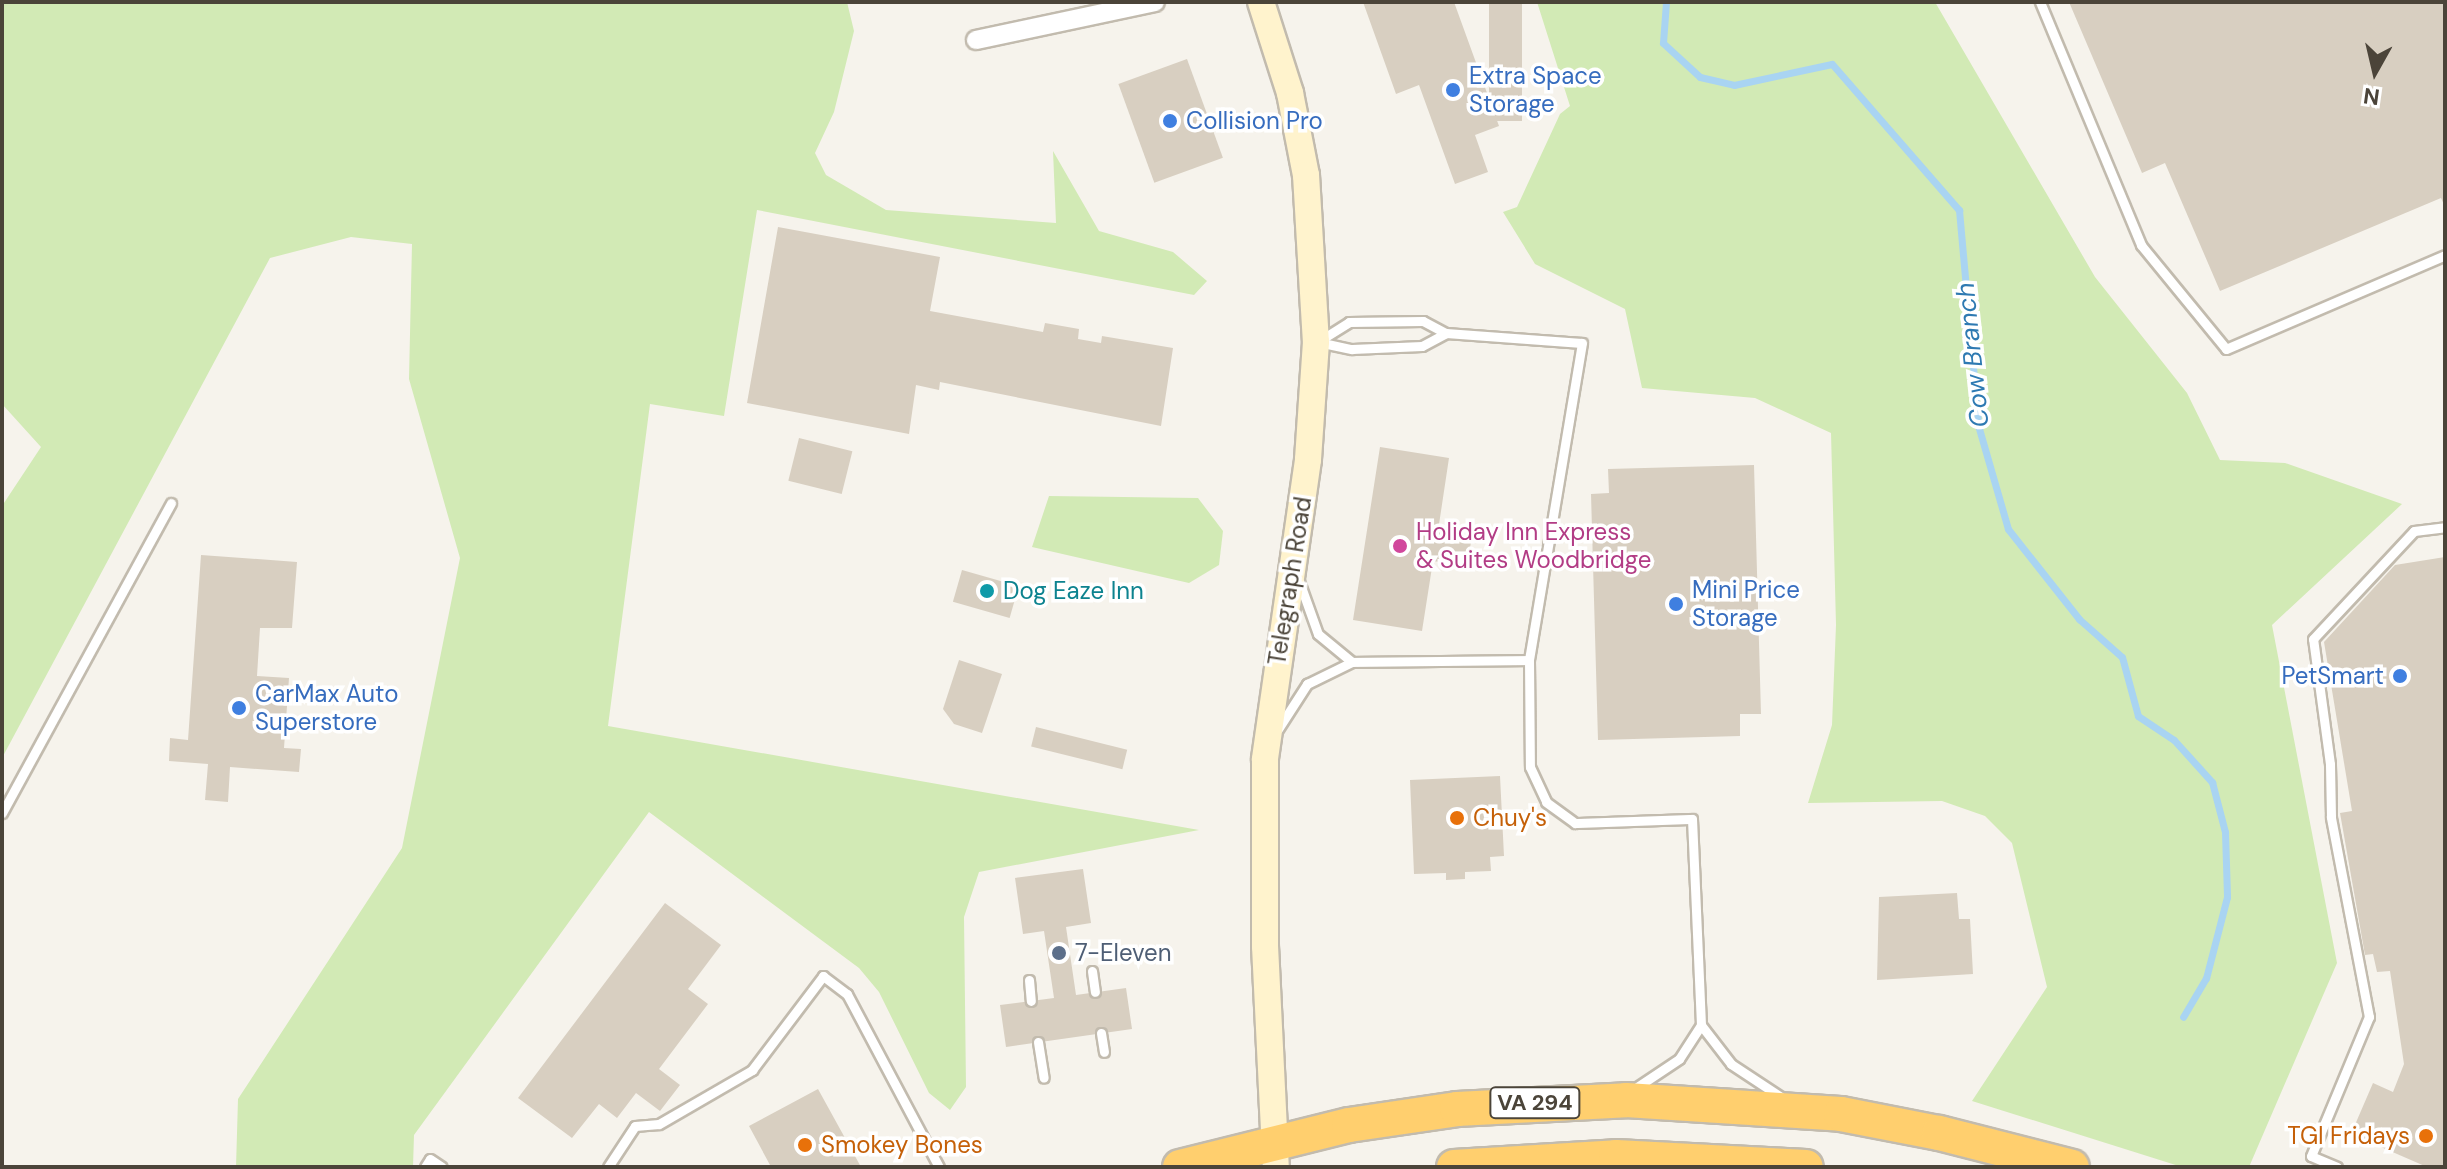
<!DOCTYPE html>
<style>
body{margin:0}
#map{position:relative;width:2447px;height:1169px;overflow:hidden;background:#f6f3ec;font-family:"DM Sans",sans-serif}
div>[style]{position:absolute}
.green>*{inset:0;background:#d2eab5}
.stream>*{height:7px;margin:-3.5px;padding:0 3.5px;transform-origin:3.5px;border-radius:3.5px;background:#a9d4f2}
.building>*{inset:0;background:#d8cfc1;transform-origin:0 0}
.roads{filter:drop-shadow(2px 0 #c2bbae) drop-shadow(-2px 0 #c2bbae) drop-shadow(0 2px #c2bbae) drop-shadow(0 -2px #c2bbae)}
.lane>*{height:9px;margin:-4.5px;padding:0 4.5px;transform-origin:4.5px;border-radius:4.5px;background:#fff}
.street>*{height:18px;margin:-9px;padding:0 9px;transform-origin:9px;border-radius:9px;background:#fff}
.secondary>*{height:26px;margin:-13px;padding:0 13px;transform-origin:13px;border-radius:13px;background:#fff3cd}
.highway>*{height:34px;margin:-17px;padding:0 17px;transform-origin:17px;border-radius:17px;background:#ffcf6e}
.dots>*{width:22px;height:22px;translate:-50% -50%;box-sizing:border-box;border:4px solid #fff;border-radius:50%}
span{translate:-50% -50%;white-space:nowrap;text-align:center;line-height:1.15;-webkit-text-stroke:7px #fff;paint-order:stroke}
.shield-label span{padding:2px 6px;background:#fff;border:2px solid;border-radius:6px;-webkit-text-stroke-width:0}
.shield-label{font-size:22px;color:#4b4439;font-weight:700}
.shop-label{font-size:24px;color:#366cbe}
.left{translate:0 -50%;text-align:left}
.right{translate:-100% -50%;text-align:right}
.hotel-label{font-size:24px;color:#b23c85}
.street-label{font-size:24px;color:#4b4439}
.culture-label{font-size:24px;color:#0d838f}
.food-label{font-size:24px;color:#c56008}
.service-label{font-size:24px;color:#4e5e75}
.water-label{font-size:26px;color:#2e7ab2;font-style:italic}
.frame{position:absolute;inset:0;border:4px solid #4b4439;pointer-events:none}
.north{position:absolute;left:2335px;top:32px;width:80px;height:80px;-webkit-text-stroke:6px #fff;paint-order:stroke;rotate:188deg;font-size:22px;font-weight:700;line-height:32px;text-align:center;color:#4b4439}
.north::after{content:'';display:block;margin:auto;width:28px;height:36px;background:#4b4439;clip-path:polygon(50% 0,100% 100%,50% 72%,0 100%)}
</style>
<div id="map">
<div class="green">
<i style="clip-path:polygon(2px 2px,847px 2px,854px 31px,834px 112px,815px 153px,826px 175px,886px 210px,1056px 223px,1053px 151px,1099px 231px,1173px 252px,1207px 281px,1194px 295px,757px 210px,724px 416px,650px 404px,608px 726px,1199px 830px,979px 872px,964px 917px,966px 1087px,950px 1110px,929px 1093px,879px 992px,859px 968px,649px 812px,414px 1135px,413px 1167px,236px 1167px,238px 1099px,402px 848px,460px 558px,409px 379px,412px 244px,351px 237px,270px 258px,2px 758px,2px 506px,41px 447px,2px 404px)"></i>
<i style="clip-path:polygon(1537px 2px,1935px 2px,2095px 277px,2187px 393px,2220px 460px,2285px 463px,2402px 504px,2272px 625px,2337px 963px,2249px 1167px,2182px 1167px,1972px 1101px,2047px 987px,2012px 843px,1985px 816px,1942px 801px,1808px 803px,1832px 725px,1836px 625px,1831px 433px,1755px 398px,1642px 388px,1625px 309px,1535px 264px,1503px 212px,1517px 207px,1560px 114px,1570px 106px)"></i>
<i style="clip-path:polygon(1049px 496px,1198px 498px,1223px 531px,1219px 565px,1189px 583px,1032px 547px)"></i>
</div>
<div class="stream">
<i style="left:1666px;top:2px;width:41px;rotate:94.2deg"></i>
<i style="left:1663px;top:43px;width:50px;rotate:42.6deg"></i>
<i style="left:1700px;top:77px;width:35px;rotate:13deg"></i>
<i style="left:1734px;top:85px;width:100px;rotate:-12.1deg"></i>
<i style="left:1832px;top:64px;width:194px;rotate:49deg"></i>
<i style="left:1959px;top:210px;width:216px;rotate:84.9deg"></i>
<i style="left:1978px;top:425px;width:108px;rotate:73.9deg"></i>
<i style="left:2008px;top:529px;width:115px;rotate:51.7deg"></i>
<i style="left:2079px;top:619px;width:57px;rotate:41.5deg"></i>
<i style="left:2122px;top:657px;width:61px;rotate:74.8deg"></i>
<i style="left:2138px;top:716px;width:43px;rotate:33.7deg"></i>
<i style="left:2174px;top:740px;width:57px;rotate:47.9deg"></i>
<i style="left:2212px;top:782px;width:52px;rotate:75.4deg"></i>
<i style="left:2225px;top:832px;width:65px;rotate:88.2deg"></i>
<i style="left:2227px;top:897px;width:84px;rotate:104.5deg"></i>
<i style="left:2206px;top:978px;width:45px;rotate:120.5deg"></i>
</div>
<div class="building">
<i style="clip-path:polygon(1363px 2px,1454px 2px,1499px 126px,1475px 135px,1488px 172px,1455px 184px,1419px 85px,1396px 94px)"></i>
<i style="left:1489px;top:2px;width:33px;height:119px"></i>
<i style="clip-path:polygon(2069px 2px,2445px 2px,2445px 207px,2441px 198px,2220px 291px,2165px 163px,2142px 173px)"></i>
<i style="left:1187px;top:59px;width:105px;height:73px;rotate:70deg"></i>
<i style="clip-path:polygon(778px 227px,940px 257px,930px 311px,1043px 332px,1045px 323px,1079px 329px,1078px 339px,1101px 343px,1102px 336px,1173px 348px,1161px 426px,940px 382px,939px 390px,916px 385px,909px 434px,747px 403px)"></i>
<i style="left:799px;top:438px;width:55px;height:44px;rotate:14deg"></i>
<i style="clip-path:polygon(1380px 447px,1449px 458px,1438px 531px,1472px 536px,1467px 566px,1433px 561px,1422px 631px,1353px 620px)"></i>
<i style="clip-path:polygon(1754px 465px,1761px 714px,1740px 714px,1740px 736px,1598px 740px,1591px 494px,1609px 493px,1608px 469px)"></i>
<i style="clip-path:polygon(201px 555px,297px 562px,292px 628px,260px 628px,257px 676px,289px 678px,284px 748px,301px 749px,299px 772px,230px 767px,228px 802px,205px 800px,208px 764px,169px 761px,170px 738px,188px 740px)"></i>
<i style="clip-path:polygon(2445px 557px,2445px 1167px,2427px 1167px,2351px 1134px,2373px 1083px,2393px 1092px,2404px 1064px,2390px 971px,2377px 972px,2373px 954px,2365px 955px,2340px 813px,2352px 811px,2324px 642px,2395px 565px)"></i>
<i style="left:962px;top:570px;width:59px;height:33px;rotate:16deg"></i>
<i style="clip-path:polygon(959px 660px,1002px 674px,982px 733px,954px 724px,943px 709px)"></i>
<i style="left:1036px;top:727px;width:94px;height:20px;rotate:14deg"></i>
<i style="clip-path:polygon(1500px 776px,1504px 856px,1490px 857px,1491px 871px,1465px 872px,1465px 879px,1446px 880px,1446px 873px,1414px 874px,1410px 780px)"></i>
<i style="clip-path:polygon(1083px 869px,1091px 923px,1066px 927px,1076px 995px,1126px 988px,1132px 1029px,1006px 1047px,1000px 1005px,1054px 998px,1044px 931px,1023px 934px,1015px 878px)"></i>
<i style="clip-path:polygon(1957px 893px,1959px 919px,1970px 919px,1973px 974px,1877px 980px,1879px 897px)"></i>
<i style="clip-path:polygon(665px 903px,721px 945px,688px 989px,708px 1004px,659px 1069px,680px 1085px,660px 1111px,636px 1093px,617px 1118px,599px 1104px,572px 1138px,518px 1098px)"></i>
<i style="clip-path:polygon(818px 1089px,861px 1167px,767px 1167px,770px 1165px,749px 1126px)"></i>
</div>
<div class="roads">
<div class="lane">
<i style="left:2040px;top:2px;width:263px;rotate:67.4deg"></i>
<i style="left:2141px;top:245px;width:134px;rotate:50.7deg"></i>
<i style="left:2226px;top:349px;width:238px;rotate:-23.2deg"></i>
<i style="left:1319px;top:341px;width:36px;rotate:-32deg"></i>
<i style="left:1349px;top:322px;width:74px;rotate:-0.8deg"></i>
<i style="left:1423px;top:321px;width:26px;rotate:28deg"></i>
<i style="left:1446px;top:333px;width:136px;rotate:4.2deg"></i>
<i style="left:1582px;top:343px;width:321px;rotate:99.5deg"></i>
<i style="left:1318px;top:342px;width:35px;rotate:12deg"></i>
<i style="left:1352px;top:349px;width:70px;rotate:-2.5deg"></i>
<i style="left:1422px;top:346px;width:27px;rotate:-28deg"></i>
<i style="left:1299px;top:581px;width:56px;rotate:70.3deg"></i>
<i style="left:1318px;top:634px;width:44px;rotate:39.5deg"></i>
<i style="left:1278px;top:729px;width:54px;rotate:-57.2deg"></i>
<i style="left:1307px;top:684px;width:50px;rotate:-26.1deg"></i>
<i style="left:1352px;top:662px;width:177px;rotate:-0.6deg"></i>
<i style="left:1529px;top:660px;width:107px;rotate:89.5deg"></i>
<i style="left:1530px;top:767px;width:38px;rotate:65deg"></i>
<i style="left:1546px;top:802px;width:36px;rotate:36deg"></i>
<i style="left:1575px;top:823px;width:117px;rotate:-2deg"></i>
<i style="left:1692px;top:819px;width:206px;rotate:87.5deg"></i>
<i style="left:1701px;top:1025px;width:40px;rotate:122.9deg"></i>
<i style="left:1679px;top:1059px;width:54px;rotate:146.3deg"></i>
<i style="left:2px;top:813px;width:353px;rotate:-61.4deg"></i>
<i style="left:1092px;top:971px;width:21px;rotate:82deg"></i>
<i style="left:1029px;top:980px;width:21px;rotate:85deg"></i>
<i style="left:1701px;top:1025px;width:49px;rotate:52.4deg"></i>
<i style="left:1731px;top:1064px;width:64px;rotate:33.4deg"></i>
<i style="left:1101px;top:1033px;width:19px;rotate:81deg"></i>
<i style="left:1038px;top:1042px;width:36px;rotate:81deg"></i>
<i style="left:425px;top:1167px;width:9px;rotate:-58deg"></i>
<i style="left:430px;top:1159px;width:14px;rotate:34deg"></i>
<i style="left:608px;top:1167px;width:49px;rotate:-56.6deg"></i>
<i style="left:635px;top:1126px;width:24px;rotate:-5deg"></i>
<i style="left:659px;top:1124px;width:108px;rotate:-30.1deg"></i>
<i style="left:752px;top:1070px;width:118px;rotate:-52.9deg"></i>
<i style="left:823px;top:976px;width:30px;rotate:37deg"></i>
<i style="left:847px;top:994px;width:196px;rotate:62deg"></i>
<i style="left:2337px;top:1167px;width:28px;rotate:-157deg"></i>
<i style="left:2311px;top:1156px;width:151px;rotate:-67.4deg"></i>
<i style="left:2369px;top:1017px;width:204px;rotate:-100.8deg"></i>
<i style="left:2331px;top:817px;width:53px;rotate:-91.1deg"></i>
<i style="left:2330px;top:764px;width:126px;rotate:-97.7deg"></i>
<i style="left:2313px;top:639px;width:148px;rotate:-46.9deg"></i>
<i style="left:2414px;top:531px;width:31px;rotate:-7deg"></i>
</div>
<div class="street">
<i style="left:976px;top:40px;width:183px;rotate:-12deg"></i>
</div>
<div class="secondary">
<i style="left:1261px;top:2px;width:96px;rotate:72.3deg"></i>
<i style="left:1290px;top:93px;width:84px;rotate:79deg"></i>
<i style="left:1306px;top:175px;width:167px;rotate:86.6deg"></i>
<i style="left:1316px;top:342px;width:118px;rotate:93.9deg"></i>
<i style="left:1308px;top:460px;width:303px;rotate:98.2deg"></i>
<i style="left:1265px;top:760px;width:186px;rotate:90deg"></i>
<i style="left:1265px;top:946px;width:221px;rotate:87.2deg"></i>
</div>
<div class="highway">
<i style="left:1180px;top:1167px;width:174px;rotate:-14deg"></i>
<i style="left:1349px;top:1125px;width:109px;rotate:-8.4deg"></i>
<i style="left:1457px;top:1109px;width:169px;rotate:-3deg"></i>
<i style="left:1626px;top:1100px;width:215px;rotate:3.7deg"></i>
<i style="left:1841px;top:1114px;width:100px;rotate:11deg"></i>
<i style="left:1939px;top:1133px;width:137px;rotate:14.3deg"></i>
<i style="left:1454px;top:1167px;width:162px;rotate:-3.5deg"></i>
<i style="left:1616px;top:1157px;width:190px;rotate:3deg"></i>
</div>
</div>
<div class="dots">
<i style="left:1453px;top:90px;background:#3f7fe0"></i>
<i style="left:1170px;top:121px;background:#3f7fe0"></i>
<i style="left:1400px;top:546px;background:#d1479c"></i>
<i style="left:987px;top:591px;background:#0f9aa8"></i>
<i style="left:1676px;top:604px;background:#3f7fe0"></i>
<i style="left:2400px;top:676px;background:#3f7fe0"></i>
<i style="left:239px;top:708px;background:#3f7fe0"></i>
<i style="left:1457px;top:818px;background:#e8710a"></i>
<i style="left:1059px;top:953px;background:#5c6f8a"></i>
<i style="left:2426px;top:1136px;background:#e8710a"></i>
<i style="left:805px;top:1145px;background:#e8710a"></i>
</div>
<div class="shield-label">
<span style="left:1535px;top:1103px">VA 294</span>
</div>
<div class="shop-label">
<span class="left" style="left:1469px;top:90px">Extra Space<br>Storage</span>
<span class="left" style="left:1186px;top:121px">Collision Pro</span>
<span class="left" style="left:1692px;top:604px">Mini Price<br>Storage</span>
<span class="right" style="left:2384px;top:676px">PetSmart</span>
<span class="left" style="left:255px;top:708px">CarMax Auto<br>Superstore</span>
</div>
<div class="hotel-label">
<span class="left" style="left:1416px;top:546px">Holiday Inn Express<br>&amp; Suites Woodbridge</span>
</div>
<div class="street-label">
<span style="left:1290px;top:581px;rotate:-81deg">Telegraph Road</span>
</div>
<div class="culture-label">
<span class="left" style="left:1003px;top:591px">Dog Eaze Inn</span>
</div>
<div class="food-label">
<span class="left" style="left:1473px;top:818px">Chuy's</span>
<span class="right" style="left:2410px;top:1136px">TGI Fridays</span>
<span class="left" style="left:821px;top:1145px">Smokey Bones</span>
</div>
<div class="service-label">
<span class="left" style="left:1075px;top:953px">7-Eleven</span>
</div>
<div class="water-label">
<span style="left:1973px;top:355px;rotate:-96deg">Cow Branch</span>
</div>
<div class="frame"></div>
<div class="north">N</div>
</div>
